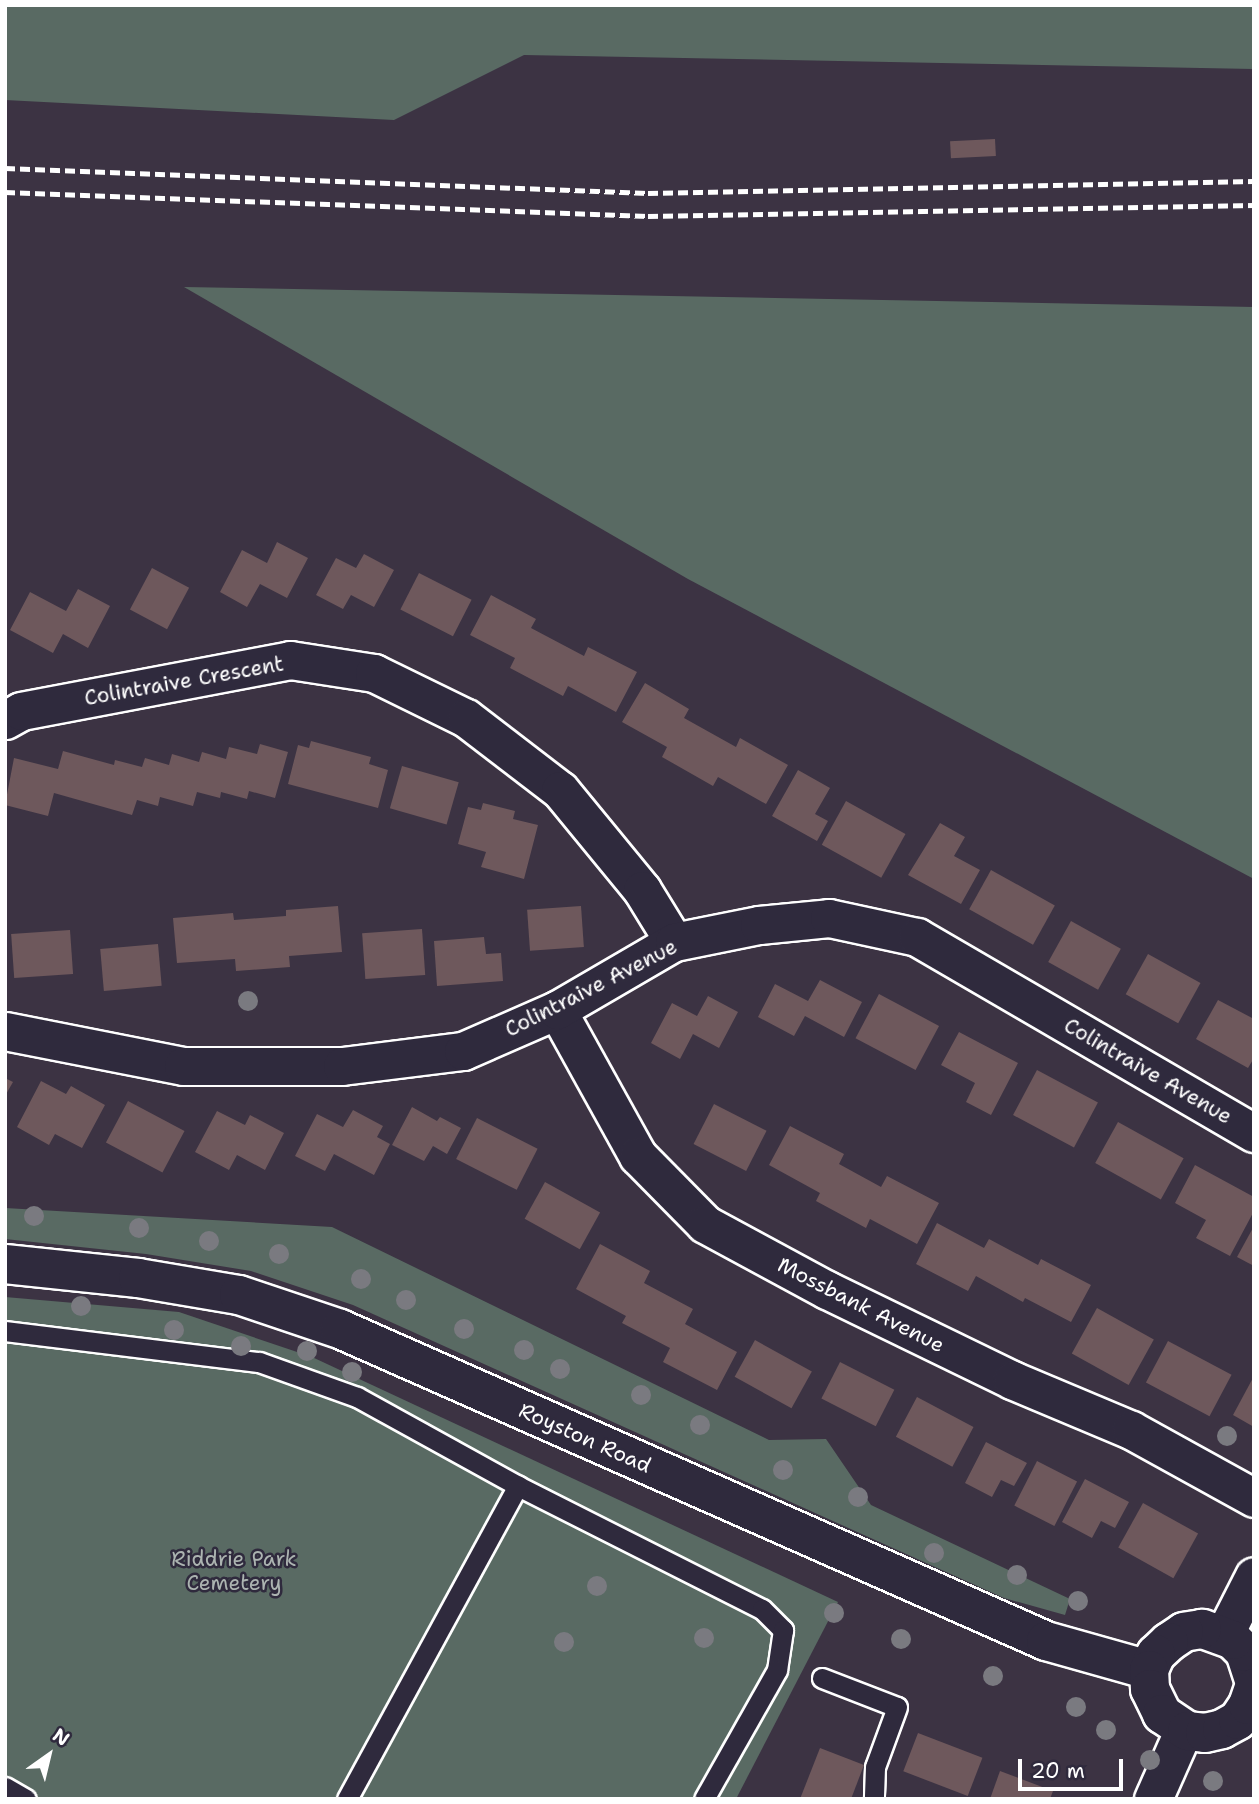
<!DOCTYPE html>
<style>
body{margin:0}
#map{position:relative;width:1259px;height:1804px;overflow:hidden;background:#3c3343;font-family:"Shantell Sans",sans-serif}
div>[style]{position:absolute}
.green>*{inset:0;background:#596a63}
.building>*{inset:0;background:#6e585c;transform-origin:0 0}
.roads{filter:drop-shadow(2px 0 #fff) drop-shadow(-2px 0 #fff) drop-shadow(0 2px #fff) drop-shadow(0 -2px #fff)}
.service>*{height:19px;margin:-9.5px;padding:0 9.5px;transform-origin:9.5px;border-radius:9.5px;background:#2f2a3d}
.minor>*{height:37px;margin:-18.5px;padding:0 18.5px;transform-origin:18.5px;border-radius:18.5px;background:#2f2a3d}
.tertiary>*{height:38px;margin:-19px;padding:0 19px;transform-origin:19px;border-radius:19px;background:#2f2a3d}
.rail>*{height:5px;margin-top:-2.5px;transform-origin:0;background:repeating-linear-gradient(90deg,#fff 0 10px,transparent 0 15px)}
.trees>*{width:20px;height:20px;margin:-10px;border-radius:50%;background:#7a7a80}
span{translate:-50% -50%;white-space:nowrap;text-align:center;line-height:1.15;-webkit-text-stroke:5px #2f2a3d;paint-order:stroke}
.street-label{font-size:21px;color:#fff}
.park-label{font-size:21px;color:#acb4b1}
.frame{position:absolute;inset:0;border:7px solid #fff;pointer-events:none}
.north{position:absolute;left:14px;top:1720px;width:70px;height:70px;-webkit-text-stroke:5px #2f2a3d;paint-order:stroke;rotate:34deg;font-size:19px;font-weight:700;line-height:28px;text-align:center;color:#fff}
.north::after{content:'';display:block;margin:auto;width:24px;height:32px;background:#fff;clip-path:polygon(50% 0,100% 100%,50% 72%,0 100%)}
.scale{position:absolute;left:1018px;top:1759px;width:105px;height:32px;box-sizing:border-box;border:4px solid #fff;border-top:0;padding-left:9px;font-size:21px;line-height:24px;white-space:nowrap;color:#fff;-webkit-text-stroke:5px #2f2a3d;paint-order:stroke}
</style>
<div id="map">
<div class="green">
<i style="clip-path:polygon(5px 5px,1254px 5px,1254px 69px,524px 55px,394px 120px,5px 100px)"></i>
<i style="clip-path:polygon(184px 287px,1254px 307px,1254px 879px,688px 579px)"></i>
<i style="clip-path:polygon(5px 1208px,332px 1227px,769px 1440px,826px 1439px,871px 1505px,1070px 1599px,1065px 1615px,1004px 1598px,353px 1305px,251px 1271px,146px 1254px,5px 1239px)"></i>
<i style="clip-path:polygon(5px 1297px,179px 1312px,312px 1357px,838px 1602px,736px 1799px,5px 1799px)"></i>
</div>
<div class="building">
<i style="left:995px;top:139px;width:17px;height:45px;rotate:87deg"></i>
<i style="clip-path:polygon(277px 542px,308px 558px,287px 598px,260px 584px,247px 607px,220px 592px,242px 550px,267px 563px)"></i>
<i style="clip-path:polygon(364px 554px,394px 570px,374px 607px,351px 595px,343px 609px,316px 595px,336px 558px,356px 568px)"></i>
<i style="left:152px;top:568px;width:42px;height:47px;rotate:28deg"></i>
<i style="left:419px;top:573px;width:59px;height:41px;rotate:27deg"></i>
<i style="clip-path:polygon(78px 589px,110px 606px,88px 648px,63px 634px,53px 653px,10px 630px,30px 592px,66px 611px)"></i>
<i style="clip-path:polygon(491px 595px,536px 619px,531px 628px,584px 656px,588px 647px,637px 672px,616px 712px,568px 686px,563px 696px,510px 668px,515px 658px,470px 635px)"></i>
<i style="clip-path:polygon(645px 683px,689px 709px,684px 718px,736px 747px,740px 738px,788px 765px,766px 804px,718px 777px,713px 786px,662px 757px,667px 747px,622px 722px)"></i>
<i style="clip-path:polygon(311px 741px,371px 757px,369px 764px,388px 770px,378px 808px,288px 784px,298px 745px,309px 748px)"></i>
<i style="clip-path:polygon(260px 744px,288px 752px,275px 798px,249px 791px,247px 799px,221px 792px,220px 798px,197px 792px,193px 806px,160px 797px,158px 806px,137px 800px,132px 815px,54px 793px,48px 816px,5px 805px,14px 758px,58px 769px,63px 751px,114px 765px,115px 760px,142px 767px,145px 758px,169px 765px,172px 754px,199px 762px,202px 752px,226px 759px,229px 747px,257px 754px)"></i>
<i style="left:402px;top:766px;width:59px;height:44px;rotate:16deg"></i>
<i style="clip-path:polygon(798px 770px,830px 788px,815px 814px,828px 821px,817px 841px,772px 816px)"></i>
<i style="left:846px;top:801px;width:68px;height:50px;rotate:29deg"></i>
<i style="clip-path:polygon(483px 803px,515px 811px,513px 819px,538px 825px,524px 879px,481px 867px,486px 852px,458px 844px,468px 807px,481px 810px)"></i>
<i style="clip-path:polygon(940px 823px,965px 837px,954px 856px,980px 870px,961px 904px,908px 875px)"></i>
<i style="left:991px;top:870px;width:73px;height:45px;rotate:29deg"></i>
<i style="clip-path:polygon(338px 906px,342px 952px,289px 956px,290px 967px,236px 971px,235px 959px,177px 963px,173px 918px,233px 913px,234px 920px,286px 916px,286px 910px)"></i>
<i style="left:581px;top:906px;width:41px;height:54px;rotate:86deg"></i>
<i style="left:1071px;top:921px;width:57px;height:47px;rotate:29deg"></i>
<i style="left:422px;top:929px;width:46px;height:60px;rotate:86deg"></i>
<i style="left:70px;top:930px;width:44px;height:59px;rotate:86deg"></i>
<i style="clip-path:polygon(484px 937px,486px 954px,501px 953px,503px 981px,437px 986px,434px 941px)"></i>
<i style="left:158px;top:944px;width:42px;height:58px;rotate:85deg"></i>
<i style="left:1148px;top:954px;width:60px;height:46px;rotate:29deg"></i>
<i style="clip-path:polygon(820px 980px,862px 1002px,844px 1037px,805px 1016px,794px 1036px,758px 1017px,775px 984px,808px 1001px)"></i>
<i style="left:879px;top:994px;width:68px;height:50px;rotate:28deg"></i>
<i style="clip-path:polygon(708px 996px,738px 1012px,719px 1048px,693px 1034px,680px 1059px,651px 1043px,672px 1003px,697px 1016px)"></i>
<i style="clip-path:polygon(1218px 1000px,1254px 1019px,1254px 1058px,1248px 1068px,1196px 1039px)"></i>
<i style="clip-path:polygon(959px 1032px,1018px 1063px,991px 1115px,966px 1102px,975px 1083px,941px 1065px)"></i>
<i style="left:1037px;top:1070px;width:69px;height:51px;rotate:28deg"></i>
<i style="clip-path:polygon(5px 1078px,13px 1082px,5px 1096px)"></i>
<i style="clip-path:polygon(41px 1081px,66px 1094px,71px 1086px,105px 1105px,82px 1148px,55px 1134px,49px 1145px,17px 1127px)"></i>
<i style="left:128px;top:1101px;width:64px;height:47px;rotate:28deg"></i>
<i style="left:714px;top:1104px;width:59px;height:45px;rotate:27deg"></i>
<i style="clip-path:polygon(412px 1107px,437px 1121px,440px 1117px,461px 1128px,447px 1154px,433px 1146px,424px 1161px,392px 1145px)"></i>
<i style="clip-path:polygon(353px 1110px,383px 1126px,377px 1137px,390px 1144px,374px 1175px,334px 1154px,325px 1171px,295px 1156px,317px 1114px,343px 1127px)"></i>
<i style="clip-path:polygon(217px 1111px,245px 1125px,250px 1115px,284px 1133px,265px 1170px,237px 1155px,229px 1170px,195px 1152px)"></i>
<i style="left:477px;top:1118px;width:68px;height:46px;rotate:27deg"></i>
<i style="left:1118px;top:1122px;width:75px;height:47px;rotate:29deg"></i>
<i style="clip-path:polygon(790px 1126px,844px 1154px,839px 1164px,881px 1187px,887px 1176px,939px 1203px,917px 1244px,870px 1219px,866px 1228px,816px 1201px,820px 1193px,769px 1165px)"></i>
<i style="clip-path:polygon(1195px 1165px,1254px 1197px,1254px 1211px,1230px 1256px,1196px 1238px,1206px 1220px,1175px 1203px)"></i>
<i style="left:545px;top:1182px;width:63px;height:42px;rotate:29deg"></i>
<i style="clip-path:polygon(937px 1223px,984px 1248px,989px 1239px,1038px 1265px,1041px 1259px,1091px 1285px,1071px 1322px,1025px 1298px,1023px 1302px,976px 1276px,968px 1291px,916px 1264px)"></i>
<i style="clip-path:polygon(1254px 1226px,1254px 1266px,1237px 1257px)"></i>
<i style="clip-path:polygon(600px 1244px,650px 1271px,644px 1283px,693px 1309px,685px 1324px,737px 1352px,717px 1390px,663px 1362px,670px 1348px,622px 1323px,626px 1316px,576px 1289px)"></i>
<i style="left:1097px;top:1308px;width:65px;height:52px;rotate:29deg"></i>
<i style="left:755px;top:1340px;width:65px;height:42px;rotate:29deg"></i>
<i style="left:1168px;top:1341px;width:72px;height:47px;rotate:28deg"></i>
<i style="left:840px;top:1362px;width:61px;height:41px;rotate:27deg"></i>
<i style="clip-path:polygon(1254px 1376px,1254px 1427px,1233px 1415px)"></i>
<i style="left:917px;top:1397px;width:64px;height:45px;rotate:28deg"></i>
<i style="clip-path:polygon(986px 1442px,1027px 1463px,1014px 1486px,1001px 1480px,992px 1497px,965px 1483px)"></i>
<i style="left:1037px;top:1461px;width:45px;height:50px;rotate:27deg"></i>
<i style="clip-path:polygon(1085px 1479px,1129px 1502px,1115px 1528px,1101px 1521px,1092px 1538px,1062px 1522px)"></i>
<i style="left:1143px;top:1503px;width:63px;height:51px;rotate:29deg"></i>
<i style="left:918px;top:1733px;width:69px;height:41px;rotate:21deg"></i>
<i style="clip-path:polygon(820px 1748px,864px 1765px,851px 1799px,800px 1799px)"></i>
<i style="clip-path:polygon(1000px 1771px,1053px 1791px,1050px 1799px,990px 1799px)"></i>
</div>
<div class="roads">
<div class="service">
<i style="left:5px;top:1331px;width:256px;rotate:7deg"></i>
<i style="left:259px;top:1362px;width:104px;rotate:19.7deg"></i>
<i style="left:357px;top:1397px;width:184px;rotate:28.9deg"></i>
<i style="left:518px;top:1486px;width:273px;rotate:26.8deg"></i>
<i style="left:762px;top:1609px;width:30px;rotate:45deg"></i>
<i style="left:783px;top:1630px;width:40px;rotate:98.5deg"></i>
<i style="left:777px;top:1670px;width:148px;rotate:119.5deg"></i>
<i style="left:822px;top:1678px;width:80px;rotate:21.1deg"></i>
<i style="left:897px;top:1707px;width:64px;rotate:110.1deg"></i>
<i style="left:875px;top:1767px;width:32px;rotate:92deg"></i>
<i style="left:5px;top:1787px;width:24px;rotate:30deg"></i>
<i style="left:347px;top:1799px;width:357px;rotate:-61.4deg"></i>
</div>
<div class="minor">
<i style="left:5px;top:720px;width:18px;rotate:-29deg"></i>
<i style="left:21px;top:711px;width:274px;rotate:-10.7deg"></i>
<i style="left:290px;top:660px;width:85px;rotate:8.8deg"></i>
<i style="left:374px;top:673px;width:102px;rotate:26.1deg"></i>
<i style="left:466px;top:718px;width:118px;rotate:37.5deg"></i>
<i style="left:560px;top:790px;width:129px;rotate:50.6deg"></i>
<i style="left:642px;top:890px;width:61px;rotate:58.4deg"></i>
<i style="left:557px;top:1010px;width:167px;rotate:61deg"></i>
<i style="left:638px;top:1156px;width:95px;rotate:45.4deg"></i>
<i style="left:705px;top:1224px;width:139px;rotate:28.4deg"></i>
<i style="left:827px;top:1290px;width:206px;rotate:25.9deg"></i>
<i style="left:1012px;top:1380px;width:129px;rotate:22.8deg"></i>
<i style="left:1131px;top:1430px;width:141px;rotate:28.9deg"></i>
<i style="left:5px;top:1031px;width:181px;rotate:11.1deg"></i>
<i style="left:183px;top:1066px;width:159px"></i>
<i style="left:342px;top:1066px;width:122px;rotate:-7.1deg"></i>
<i style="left:463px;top:1051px;width:103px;rotate:-23.6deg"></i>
<i style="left:557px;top:1010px;width:135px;rotate:-30.2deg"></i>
<i style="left:674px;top:942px;width:87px;rotate:-11.3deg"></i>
<i style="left:759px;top:925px;width:70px;rotate:-5.7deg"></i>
<i style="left:829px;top:918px;width:90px;rotate:12.2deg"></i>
<i style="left:917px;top:937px;width:390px;rotate:30.2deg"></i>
<i style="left:1224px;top:1635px;width:66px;rotate:-63deg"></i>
<i style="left:1153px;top:1799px;width:77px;rotate:-66.1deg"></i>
</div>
<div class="tertiary">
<i style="left:5px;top:1264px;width:134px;rotate:6deg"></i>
<i style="left:138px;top:1278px;width:102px;rotate:9.6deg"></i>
<i style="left:239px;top:1295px;width:107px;rotate:18.6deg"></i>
<i style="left:340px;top:1329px;width:772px;rotate:23.84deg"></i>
<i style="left:1046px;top:1641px;width:107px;rotate:15.7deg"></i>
<i style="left:1254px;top:1680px;width:29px;rotate:-108deg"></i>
<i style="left:1245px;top:1652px;width:17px;rotate:-135deg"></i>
<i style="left:1233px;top:1640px;width:33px;rotate:-160deg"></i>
<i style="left:1202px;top:1629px;width:18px;rotate:171deg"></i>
<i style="left:1184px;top:1632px;width:18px;rotate:146deg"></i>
<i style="left:1169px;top:1642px;width:18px;rotate:137deg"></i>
<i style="left:1156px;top:1654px;width:17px;rotate:114deg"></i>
<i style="left:1149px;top:1670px;width:19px;rotate:87deg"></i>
<i style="left:1150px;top:1689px;width:28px;rotate:64deg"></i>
<i style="left:1162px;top:1714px;width:30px;rotate:34deg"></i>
<i style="left:1187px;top:1731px;width:18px;rotate:6deg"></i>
<i style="left:1205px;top:1733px;width:17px;rotate:-13deg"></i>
<i style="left:1222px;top:1729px;width:18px;rotate:-29deg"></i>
<i style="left:1238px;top:1720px;width:18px;rotate:-56deg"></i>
<i style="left:1248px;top:1705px;width:18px;rotate:-71deg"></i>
</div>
</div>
<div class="rail">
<i style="left:5px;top:168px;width:643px;rotate:2.23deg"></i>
<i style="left:648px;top:193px;width:606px;rotate:-1.13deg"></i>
<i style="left:5px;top:192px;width:643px;rotate:2.14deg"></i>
<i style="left:648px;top:216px;width:606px;rotate:-1.04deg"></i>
</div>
<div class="trees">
<i style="left:248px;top:1001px"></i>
<i style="left:34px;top:1216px"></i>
<i style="left:139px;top:1228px"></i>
<i style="left:209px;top:1241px"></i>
<i style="left:279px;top:1254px"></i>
<i style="left:361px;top:1279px"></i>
<i style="left:406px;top:1300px"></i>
<i style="left:81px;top:1306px"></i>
<i style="left:464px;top:1329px"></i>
<i style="left:174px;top:1330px"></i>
<i style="left:241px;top:1346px"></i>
<i style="left:524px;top:1350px"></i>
<i style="left:307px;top:1351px"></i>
<i style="left:560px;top:1369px"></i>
<i style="left:352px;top:1372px"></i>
<i style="left:641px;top:1395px"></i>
<i style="left:700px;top:1425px"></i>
<i style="left:1227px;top:1436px"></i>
<i style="left:783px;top:1470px"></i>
<i style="left:858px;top:1497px"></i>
<i style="left:934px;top:1553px"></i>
<i style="left:1017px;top:1575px"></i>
<i style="left:597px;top:1586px"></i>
<i style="left:1078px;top:1601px"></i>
<i style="left:834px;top:1613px"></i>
<i style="left:704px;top:1638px"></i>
<i style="left:901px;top:1639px"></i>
<i style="left:564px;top:1642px"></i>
<i style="left:993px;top:1676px"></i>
<i style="left:1076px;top:1707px"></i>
<i style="left:1106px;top:1730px"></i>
<i style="left:1150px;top:1760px"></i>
<i style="left:1213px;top:1781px"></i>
</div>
<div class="street-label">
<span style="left:184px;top:681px;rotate:-10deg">Colintraive Crescent</span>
<span style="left:591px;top:988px;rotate:-27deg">Colintraive Avenue</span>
<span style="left:1148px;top:1071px;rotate:30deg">Colintraive Avenue</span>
<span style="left:861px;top:1305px;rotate:27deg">Mossbank Avenue</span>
<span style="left:585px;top:1438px;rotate:24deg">Royston Road</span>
</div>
<div class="park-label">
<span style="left:234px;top:1571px">Riddrie Park<br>Cemetery</span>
</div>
<div class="frame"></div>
<div class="north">N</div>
<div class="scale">20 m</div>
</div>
